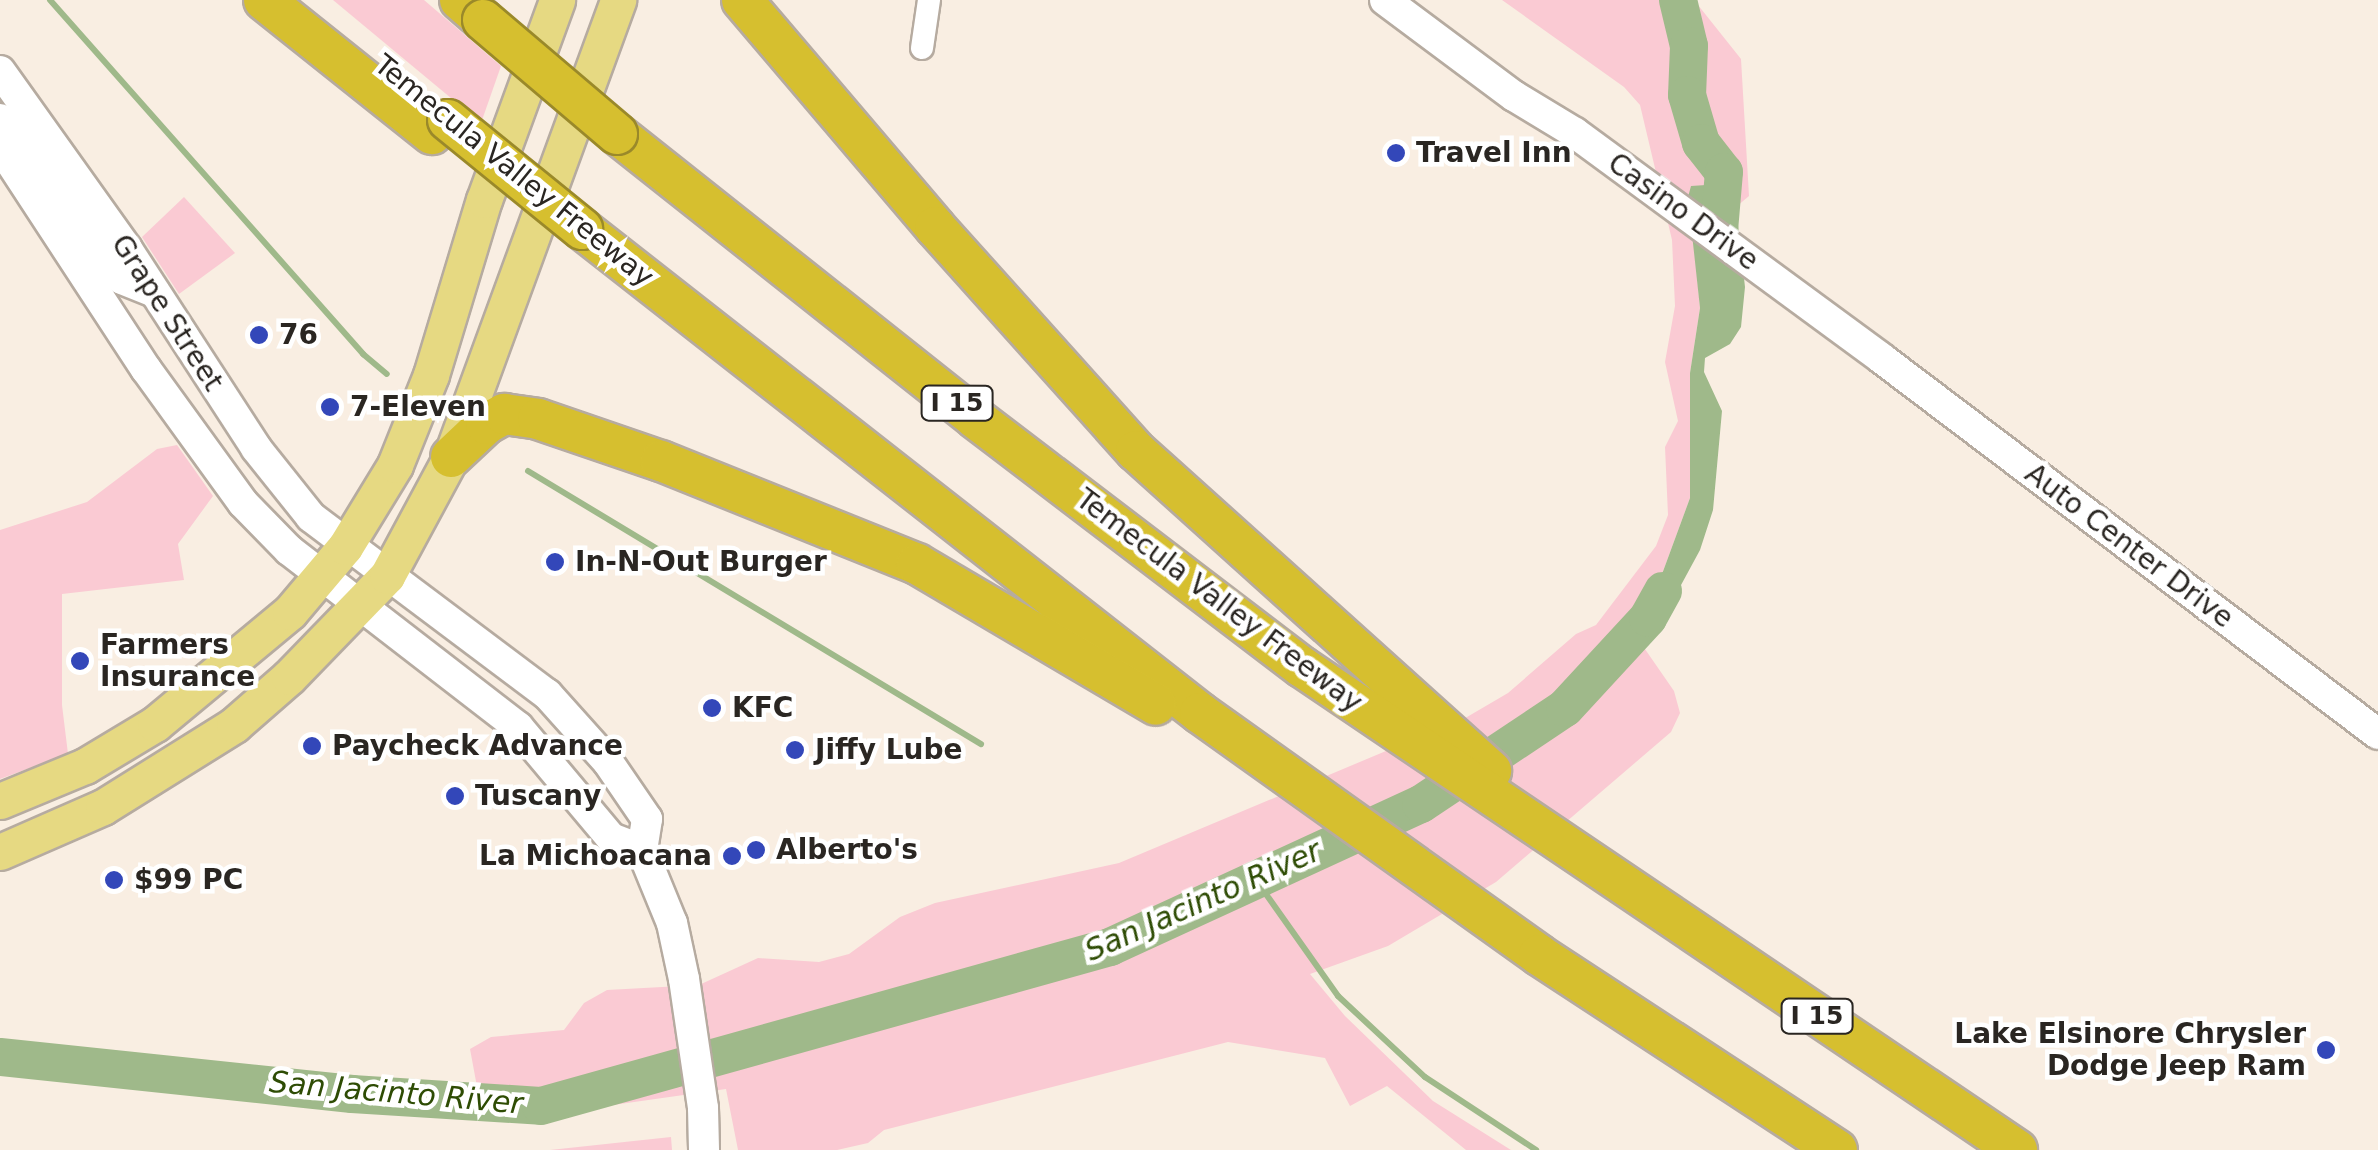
<!DOCTYPE html>
<style>
body{margin:0}
#map{position:relative;width:2378px;height:1150px;overflow:hidden;background:#f9eee2;font-family:"DejaVu Sans",sans-serif}
div>[style]{position:absolute}
.green>*{inset:0;background:#facad3}
.water>*{inset:0;background:#9fb98a}
.stream>*{height:6px;margin:-3px;padding:0 3px;transform-origin:3px;border-radius:3px;background:#9fb98a}
.river>*{height:38px;margin:-19px;padding:0 19px;transform-origin:19px;border-radius:19px;background:#9fb98a}
.roads{filter:drop-shadow(2px 0 #b6aba0) drop-shadow(-2px 0 #b6aba0) drop-shadow(0 2px #b6aba0) drop-shadow(0 -2px #b6aba0)}
.street>*{height:22px;margin:-11px;padding:0 11px;transform-origin:11px;border-radius:11px;background:#fff}
.secondary>*{height:30px;margin:-15px;padding:0 15px;transform-origin:15px;border-radius:15px;background:#fff}
.primary>*{height:35px;margin:-17.5px;padding:0 17.5px;transform-origin:17.5px;border-radius:17.5px;background:#e6d982}
.highway>*{height:40px;margin:-20px;padding:0 20px;transform-origin:20px;border-radius:20px;background:#d6bf2f}
.bridges{filter:drop-shadow(2px 0 #9a892a) drop-shadow(-2px 0 #9a892a) drop-shadow(0 2px #9a892a) drop-shadow(0 -2px #9a892a)}
.highway-bridge>*{height:40px;margin:-20px;padding:0 20px;transform-origin:20px;border-radius:20px;background:#d6bf2f}
.dots>*{width:28px;height:28px;translate:-50% -50%;box-sizing:border-box;border:5px solid #fff;border-radius:50%}
span{translate:-50% -50%;white-space:nowrap;text-align:center;line-height:1.15;-webkit-text-stroke:9px #fff;paint-order:stroke}
.shield-label span{padding:2px 8px;background:#fff;border:2px solid;border-radius:8px;-webkit-text-stroke-width:0}
.shield-label{font-size:25px;color:#2a2622;font-weight:700}
.poi-label{font-size:28px;color:#2a2622;font-weight:700}
.left{translate:0 -50%;text-align:left}
.right{translate:-100% -50%;text-align:right}
.street-label{font-size:28px;color:#2a2622}
.water-label{font-size:30px;color:#2e4c04;font-style:italic}
</style>
<div id="map">
<div class="green">
<i style="clip-path:polygon(333px 0,424px 0,501px 66px,481px 123px)"></i>
<i style="clip-path:polygon(1502px 0,1667px 0,1677px 31px,1692px 23px,1686px 0,1694px 0,1741px 59px,1749px 196px,1736px 207px,1720px 192px,1693px 232px,1700px 308px,1690px 373px,1690px 498px,1658px 585px,1629px 626px,1674px 691px,1680px 713px,1671px 732px,1496px 882px,1388px 946px,1310px 974px,1345px 1016px,1433px 1101px,1511px 1150px,1466px 1150px,1387px 1086px,1350px 1106px,1325px 1058px,1228px 1042px,884px 1130px,868px 1143px,837px 1150px,738px 1150px,726px 1089px,521px 1118px,497px 1116px,480px 1103px,470px 1049px,491px 1037px,564px 1030px,584px 1003px,607px 990px,699px 985px,758px 958px,819px 962px,849px 954px,900px 917px,935px 903px,1119px 863px,1467px 717px,1508px 693px,1576px 634px,1596px 625px,1656px 546px,1668px 515px,1665px 447px,1678px 421px,1665px 362px,1675px 306px,1672px 240px,1640px 105px,1624px 87px)"></i>
<i style="clip-path:polygon(184px 197px,235px 253px,179px 294px,142px 237px)"></i>
<i style="clip-path:polygon(177px 445px,213px 496px,178px 544px,184px 580px,62px 594px,62px 705px,68px 754px,0 779px,0 530px,87px 502px,157px 449px)"></i>
<i style="clip-path:polygon(671px 1137px,672px 1150px,550px 1150px)"></i>
</div>
<div class="water">
<i style="clip-path:polygon(1706px 185px,1736px 207px,1745px 287px,1741px 327px,1730px 344px,1705px 358px,1704px 372px,1722px 411px,1713px 510px,1700px 550px,1661px 622px,1639px 638px,1629px 626px,1658px 585px,1690px 498px,1690px 373px,1700px 308px,1688px 197px,1691px 186px)"></i>
</div>
<div class="stream">
<i style="left:50px;top:0;width:473px;rotate:48.5deg"></i>
<i style="left:363px;top:354px;width:31px;rotate:40deg"></i>
<i style="left:528px;top:471px;width:529px;rotate:31.08deg"></i>
<i style="left:1256px;top:880px;width:142px;rotate:54.7deg"></i>
<i style="left:1338px;top:996px;width:119px;rotate:43deg"></i>
<i style="left:1425px;top:1077px;width:133px;rotate:33.3deg"></i>
</div>
<div class="river">
<i style="left:1678px;top:0;width:47px;rotate:76.6deg"></i>
<i style="left:1689px;top:46px;width:49px;rotate:92.3deg"></i>
<i style="left:1687px;top:95px;width:50px;rotate:73.7deg"></i>
<i style="left:1701px;top:143px;width:37px;rotate:52deg"></i>
<i style="left:1724px;top:172px;width:70px;rotate:94.9deg"></i>
<i style="left:0;top:1057px;width:354px;rotate:6deg"></i>
<i style="left:352px;top:1094px;width:189px;rotate:3.6deg"></i>
<i style="left:541px;top:1106px;width:591px;rotate:-15.61deg"></i>
<i style="left:1110px;top:947px;width:342px;rotate:-24.7deg"></i>
<i style="left:1421px;top:804px;width:173px;rotate:-33.7deg"></i>
<i style="left:1565px;top:708px;width:122px;rotate:-47.3deg"></i>
<i style="left:1648px;top:618px;width:31px;rotate:-61deg"></i>
</div>
<div class="roads">
<div class="street">
<i style="left:922px;top:48px;width:49px;rotate:-81.7deg"></i>
</div>
<div class="secondary">
<i style="left:1385px;top:0;width:161px;rotate:36.7deg"></i>
<i style="left:1514px;top:96px;width:71px;rotate:31.2deg"></i>
<i style="left:1575px;top:133px;width:380px;rotate:36.3deg"></i>
<i style="left:1881px;top:358px;width:623px;rotate:37.11deg"></i>
<i style="left:0;top:71px;width:219px;rotate:54.5deg"></i>
<i style="left:127px;top:249px;width:237px;rotate:57deg"></i>
<i style="left:256px;top:448px;width:88px;rotate:51.4deg"></i>
<i style="left:311px;top:517px;width:295px;rotate:36.9deg"></i>
<i style="left:547px;top:694px;width:91px;rotate:48.1deg"></i>
<i style="left:608px;top:762px;width:69px;rotate:55.6deg"></i>
<i style="left:647px;top:819px;width:31px;rotate:99deg"></i>
<i style="left:642px;top:850px;width:79px;rotate:67.7deg"></i>
<i style="left:672px;top:923px;width:57px;rotate:77.9deg"></i>
<i style="left:684px;top:979px;width:130px;rotate:81.6deg"></i>
<i style="left:703px;top:1108px;width:42px;rotate:88.6deg"></i>
<i style="left:0;top:119px;width:29px;rotate:35deg"></i>
<i style="left:24px;top:136px;width:162px;rotate:56.3deg"></i>
<i style="left:114px;top:271px;width:11px;rotate:45deg"></i>
<i style="left:122px;top:279px;width:35px;rotate:22deg"></i>
<i style="left:0;top:146px;width:267px;rotate:56.8deg"></i>
<i style="left:146px;top:369px;width:165px;rotate:54.1deg"></i>
<i style="left:243px;top:503px;width:66px;rotate:45.6deg"></i>
<i style="left:289px;top:550px;width:289px;rotate:37.7deg"></i>
<i style="left:518px;top:727px;width:145px;rotate:50deg"></i>
<i style="left:611px;top:838px;width:33px;rotate:21deg"></i>
</div>
<div class="primary">
<i style="left:0;top:801px;width:92px;rotate:-22.4deg"></i>
<i style="left:85px;top:766px;width:82px;rotate:-31deg"></i>
<i style="left:155px;top:724px;width:175px;rotate:-39.7deg"></i>
<i style="left:290px;top:612px;width:85px;rotate:-49.8deg"></i>
<i style="left:345px;top:547px;width:96px;rotate:-58.6deg"></i>
<i style="left:395px;top:465px;width:97px;rotate:-68.2deg"></i>
<i style="left:431px;top:375px;width:183px;rotate:-73.2deg"></i>
<i style="left:484px;top:200px;width:213px;rotate:-69.9deg"></i>
<i style="left:0;top:852px;width:112px;rotate:-23.6deg"></i>
<i style="left:103px;top:807px;width:155px;rotate:-32deg"></i>
<i style="left:234px;top:725px;width:73px;rotate:-41.1deg"></i>
<i style="left:289px;top:677px;width:141px;rotate:-45.9deg"></i>
<i style="left:387px;top:576px;width:135px;rotate:-61.7deg"></i>
<i style="left:451px;top:457px;width:487px;rotate:-69.9deg"></i>
</div>
<div class="highway">
<i style="left:264px;top:0;width:215px;rotate:38.6deg"></i>
<i style="left:460px;top:0;width:30px;rotate:41deg"></i>
<i style="left:742px;top:0;width:298px;rotate:49.6deg"></i>
<i style="left:935px;top:227px;width:301px;rotate:48.1deg"></i>
<i style="left:1136px;top:451px;width:478px;rotate:42deg"></i>
<i style="left:617px;top:134px;width:457px;rotate:38.4deg"></i>
<i style="left:975px;top:418px;width:411px;rotate:37.3deg"></i>
<i style="left:1302px;top:667px;width:863px;rotate:34.04deg"></i>
<i style="left:582px;top:229px;width:785px;rotate:38.07deg"></i>
<i style="left:1200px;top:713px;width:417px;rotate:35.5deg"></i>
<i style="left:1539px;top:955px;width:356px;rotate:33.2deg"></i>
<i style="left:451px;top:457px;width:48px;rotate:-43.3deg"></i>
<i style="left:486px;top:424px;width:21px;rotate:-29deg"></i>
<i style="left:504px;top:414px;width:34px;rotate:8deg"></i>
<i style="left:538px;top:419px;width:130px;rotate:18.9deg"></i>
<i style="left:661px;top:461px;width:276px;rotate:21.9deg"></i>
<i style="left:917px;top:564px;width:277px;rotate:30.5deg"></i>
</div>
</div>
<div class="bridges">
<div class="highway-bridge">
<i style="left:483px;top:20px;width:176px;rotate:40.4deg"></i>
<i style="left:448px;top:120px;width:173px;rotate:39.1deg"></i>
</div>
</div>
<div class="dots">
<i style="left:1396px;top:153px;background:#3347b9"></i>
<i style="left:259px;top:335px;background:#3347b9"></i>
<i style="left:330px;top:407px;background:#3347b9"></i>
<i style="left:555px;top:562px;background:#3347b9"></i>
<i style="left:80px;top:661px;background:#3347b9"></i>
<i style="left:712px;top:708px;background:#3347b9"></i>
<i style="left:312px;top:746px;background:#3347b9"></i>
<i style="left:795px;top:750px;background:#3347b9"></i>
<i style="left:455px;top:796px;background:#3347b9"></i>
<i style="left:756px;top:850px;background:#3347b9"></i>
<i style="left:732px;top:856px;background:#3347b9"></i>
<i style="left:114px;top:880px;background:#3347b9"></i>
<i style="left:2326px;top:1050px;background:#3347b9"></i>
</div>
<div class="shield-label">
<span style="left:957px;top:403px">I 15</span>
<span style="left:1817px;top:1016px">I 15</span>
</div>
<div class="poi-label">
<span class="left" style="left:1416px;top:153px">Travel Inn</span>
<span class="left" style="left:279px;top:335px">76</span>
<span class="left" style="left:350px;top:407px">7-Eleven</span>
<span class="left" style="left:575px;top:562px">In-N-Out Burger</span>
<span class="left" style="left:100px;top:661px">Farmers<br>Insurance</span>
<span class="left" style="left:732px;top:708px">KFC</span>
<span class="left" style="left:332px;top:746px">Paycheck Advance</span>
<span class="left" style="left:815px;top:750px">Jiffy Lube</span>
<span class="left" style="left:475px;top:796px">Tuscany</span>
<span class="left" style="left:776px;top:850px">Alberto's</span>
<span class="right" style="left:712px;top:856px">La Michoacana</span>
<span class="left" style="left:134px;top:880px">$99 PC</span>
<span class="right" style="left:2306px;top:1050px">Lake Elsinore Chrysler<br>Dodge Jeep Ram</span>
</div>
<div class="street-label">
<span style="left:514px;top:171px;rotate:39deg">Temecula Valley Freeway</span>
<span style="left:1683px;top:212px;rotate:36deg">Casino Drive</span>
<span style="left:167px;top:313px;rotate:57deg">Grape Street</span>
<span style="left:2129px;top:546px;rotate:37deg">Auto Center Drive</span>
<span style="left:1219px;top:601px;rotate:37deg">Temecula Valley Freeway</span>
</div>
<div class="water-label">
<span style="left:1203px;top:901px;rotate:-24deg">San Jacinto River</span>
<span style="left:396px;top:1093px;rotate:5deg">San Jacinto River</span>
</div>
</div>
